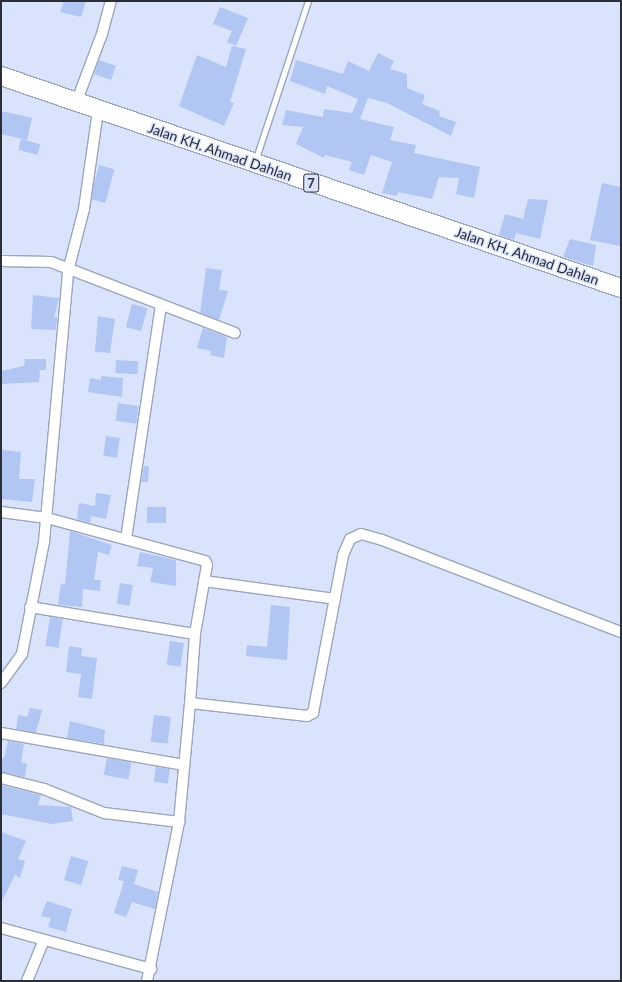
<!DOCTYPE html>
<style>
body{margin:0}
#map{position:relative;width:622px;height:982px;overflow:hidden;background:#d9e3fb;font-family:Lato,sans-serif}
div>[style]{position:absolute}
.building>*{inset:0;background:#b2c6f3;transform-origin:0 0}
.roads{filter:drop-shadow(1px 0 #9ba5bb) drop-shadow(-1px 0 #9ba5bb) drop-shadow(0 1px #9ba5bb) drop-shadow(0 -1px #9ba5bb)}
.lane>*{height:5px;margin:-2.5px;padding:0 2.5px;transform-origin:2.5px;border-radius:2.5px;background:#fff}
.street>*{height:10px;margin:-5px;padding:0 5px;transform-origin:5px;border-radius:5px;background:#fff}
.highway>*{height:18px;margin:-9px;padding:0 9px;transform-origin:9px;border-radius:9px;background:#fff}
span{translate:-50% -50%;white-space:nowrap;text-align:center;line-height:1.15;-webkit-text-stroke:3px #d9e3fb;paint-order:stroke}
.shield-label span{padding:1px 3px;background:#d9e3fb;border:1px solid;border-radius:3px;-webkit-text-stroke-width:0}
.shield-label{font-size:13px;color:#2a2e37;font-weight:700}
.street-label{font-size:14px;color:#2a2e37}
.frame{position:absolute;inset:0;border:2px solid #2a2e37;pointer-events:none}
</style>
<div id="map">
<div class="building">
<i style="clip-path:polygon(64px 1px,86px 1px,81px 17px,60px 12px)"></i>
<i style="clip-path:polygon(220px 7px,248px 18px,236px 46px,227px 42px,232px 31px,213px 24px)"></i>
<i style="clip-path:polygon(232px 46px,246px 49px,230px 102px,234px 103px,224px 126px,179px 106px,197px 55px,226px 67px)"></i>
<i style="clip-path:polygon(378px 53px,394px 61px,390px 69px,407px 74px,407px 88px,425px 95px,422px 104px,440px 111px,439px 116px,456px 122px,451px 136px,387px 103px,368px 98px,360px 119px,394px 127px,390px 140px,416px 145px,414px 153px,480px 167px,474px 198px,456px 194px,459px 178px,439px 177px,432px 199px,398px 192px,397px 196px,382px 193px,392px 162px,371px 155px,364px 175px,349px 170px,352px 162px,325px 155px,324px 158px,296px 144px,303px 127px,282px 125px,286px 110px,323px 117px,324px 109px,352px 113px,358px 99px,327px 86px,325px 94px,290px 81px,296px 60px,343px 74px,348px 61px,369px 71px)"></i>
<i style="left:99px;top:60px;width:18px;height:15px;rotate:19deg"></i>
<i style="clip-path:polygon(1px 111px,32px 118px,27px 140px,1px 134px)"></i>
<i style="left:21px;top:139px;width:20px;height:11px;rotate:15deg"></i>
<i style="left:99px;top:165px;width:16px;height:35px;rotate:15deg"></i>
<i style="clip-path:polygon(602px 183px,621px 187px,620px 246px,590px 240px)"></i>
<i style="clip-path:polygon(528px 199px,548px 200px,540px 239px,516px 233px,514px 240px,499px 235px,505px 214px,523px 219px)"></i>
<i style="clip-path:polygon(570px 239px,596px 245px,593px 266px,563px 257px)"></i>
<i style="clip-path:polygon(206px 268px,222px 270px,219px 290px,228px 291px,219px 320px,200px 313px)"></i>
<i style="clip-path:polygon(33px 295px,59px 298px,54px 317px,57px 317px,56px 330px,31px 329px)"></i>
<i style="left:132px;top:304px;width:16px;height:24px;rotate:15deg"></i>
<i style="clip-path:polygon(98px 316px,115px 319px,110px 353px,95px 352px)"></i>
<i style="clip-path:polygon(203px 328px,227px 337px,224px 358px,210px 355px,211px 351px,197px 348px)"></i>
<i style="clip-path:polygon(25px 359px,46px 359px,46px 370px,40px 370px,39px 382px,1px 384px,1px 371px,24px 366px)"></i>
<i style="left:116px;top:360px;width:22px;height:13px;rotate:3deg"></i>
<i style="clip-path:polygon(101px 376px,123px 378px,122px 397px,88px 392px,90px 378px,101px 380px)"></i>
<i style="left:118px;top:403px;width:21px;height:18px;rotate:8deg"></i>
<i style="left:106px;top:436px;width:14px;height:20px;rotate:8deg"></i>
<i style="clip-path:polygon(1px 450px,21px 452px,19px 479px,35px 479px,32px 502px,1px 499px)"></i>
<i style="clip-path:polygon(144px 466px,149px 466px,148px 482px,141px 482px)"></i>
<i style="clip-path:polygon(96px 493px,111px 495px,106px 519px,91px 516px,90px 523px,77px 519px,79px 503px,95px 506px)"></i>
<i style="left:147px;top:507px;width:19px;height:16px"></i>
<i style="clip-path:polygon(70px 531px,112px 545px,109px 555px,98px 552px,94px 580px,101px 580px,100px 591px,83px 589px,82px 607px,58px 605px,61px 584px,65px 585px)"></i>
<i style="clip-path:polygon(140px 552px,176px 560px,176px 586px,150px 582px,153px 568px,137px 566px)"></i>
<i style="left:120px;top:583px;width:13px;height:21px;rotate:9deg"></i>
<i style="clip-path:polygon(271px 605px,290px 607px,287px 660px,246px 656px,247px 645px,267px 647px)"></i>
<i style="left:50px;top:617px;width:13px;height:29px;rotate:9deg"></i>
<i style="left:170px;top:641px;width:14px;height:24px;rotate:8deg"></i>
<i style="clip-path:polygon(69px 646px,82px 648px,81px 656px,97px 658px,92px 699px,78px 697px,81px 674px,66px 672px)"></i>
<i style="clip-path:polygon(30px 708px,42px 710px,36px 733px,16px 729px,18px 715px,27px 717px)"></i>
<i style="left:154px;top:715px;width:17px;height:27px;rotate:7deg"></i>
<i style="clip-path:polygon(70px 721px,105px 730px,104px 744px,67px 738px)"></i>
<i style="clip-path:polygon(8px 741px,24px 744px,21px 762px,27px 764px,25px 777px,1px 772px,1px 758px,4px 758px)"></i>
<i style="left:107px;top:758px;width:25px;height:17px;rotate:11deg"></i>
<i style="left:156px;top:767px;width:14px;height:15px;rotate:8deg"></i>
<i style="clip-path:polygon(1px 785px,41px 795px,38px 805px,71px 807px,73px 821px,52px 824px,1px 814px)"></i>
<i style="clip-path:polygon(1px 832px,26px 841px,18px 859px,25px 861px,20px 878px,15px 875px,1px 903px)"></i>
<i style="left:71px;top:856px;width:18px;height:25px;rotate:16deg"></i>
<i style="clip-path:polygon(122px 866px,138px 870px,134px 884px,158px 892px,155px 909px,132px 902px,126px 917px,114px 913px,124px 881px,118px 880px)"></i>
<i style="clip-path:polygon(47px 901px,72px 909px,66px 932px,48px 927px,51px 918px,41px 916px)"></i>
</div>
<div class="roads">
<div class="lane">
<i style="left:255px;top:161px;width:169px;rotate:-71.7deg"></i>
</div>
<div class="street">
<i style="left:76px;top:103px;width:74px;rotate:-69.4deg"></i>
<i style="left:102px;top:34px;width:34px;rotate:-75deg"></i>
<i style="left:1px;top:261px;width:50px;rotate:1.1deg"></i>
<i style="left:51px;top:262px;width:197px;rotate:21.1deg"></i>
<i style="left:1px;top:512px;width:46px;rotate:7.4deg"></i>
<i style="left:47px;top:518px;width:164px;rotate:15.2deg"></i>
<i style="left:205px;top:561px;width:4px;rotate:63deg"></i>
<i style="left:207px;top:565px;width:70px;rotate:99.9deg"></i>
<i style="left:195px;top:634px;width:69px;rotate:94.1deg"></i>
<i style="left:126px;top:539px;width:236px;rotate:-81.5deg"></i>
<i style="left:204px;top:581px;width:132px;rotate:7.8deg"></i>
<i style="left:30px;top:607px;width:167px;rotate:9.3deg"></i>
<i style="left:1px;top:683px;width:36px;rotate:-54deg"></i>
<i style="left:22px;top:654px;width:114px;rotate:-78.9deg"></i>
<i style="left:44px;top:542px;width:272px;rotate:-84.9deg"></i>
<i style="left:68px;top:271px;width:64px;rotate:-75.5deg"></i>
<i style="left:84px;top:209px;width:99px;rotate:-81.9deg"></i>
<i style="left:1px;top:733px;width:186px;rotate:9.9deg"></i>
<i style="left:1px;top:778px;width:44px;rotate:14.3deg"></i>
<i style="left:44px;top:789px;width:65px;rotate:21.8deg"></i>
<i style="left:104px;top:813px;width:76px;rotate:6.8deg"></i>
<i style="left:1px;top:928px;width:156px;rotate:15.3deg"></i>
<i style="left:27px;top:981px;width:44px;rotate:-67.5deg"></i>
<i style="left:147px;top:981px;width:162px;rotate:-78.6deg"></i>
<i style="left:179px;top:822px;width:120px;rotate:-84.7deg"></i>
<i style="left:190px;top:703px;width:118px;rotate:6.3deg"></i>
<i style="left:307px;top:716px;width:7px;rotate:-27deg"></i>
<i style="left:313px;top:713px;width:161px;rotate:-79.2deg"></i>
<i style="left:343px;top:555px;width:17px;rotate:-66deg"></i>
<i style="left:350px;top:539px;width:12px;rotate:-24deg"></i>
<i style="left:361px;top:534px;width:22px;rotate:16deg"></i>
<i style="left:382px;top:540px;width:256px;rotate:21.1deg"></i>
</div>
<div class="highway">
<i style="left:1px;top:76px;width:655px;rotate:18.88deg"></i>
</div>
</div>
<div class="shield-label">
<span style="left:311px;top:183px">7</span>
</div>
<div class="street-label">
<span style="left:220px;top:152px;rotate:19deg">Jalan KH. Ahmad Dahlan</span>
<span style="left:527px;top:256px;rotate:19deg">Jalan KH. Ahmad Dahlan</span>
</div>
<div class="frame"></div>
</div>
